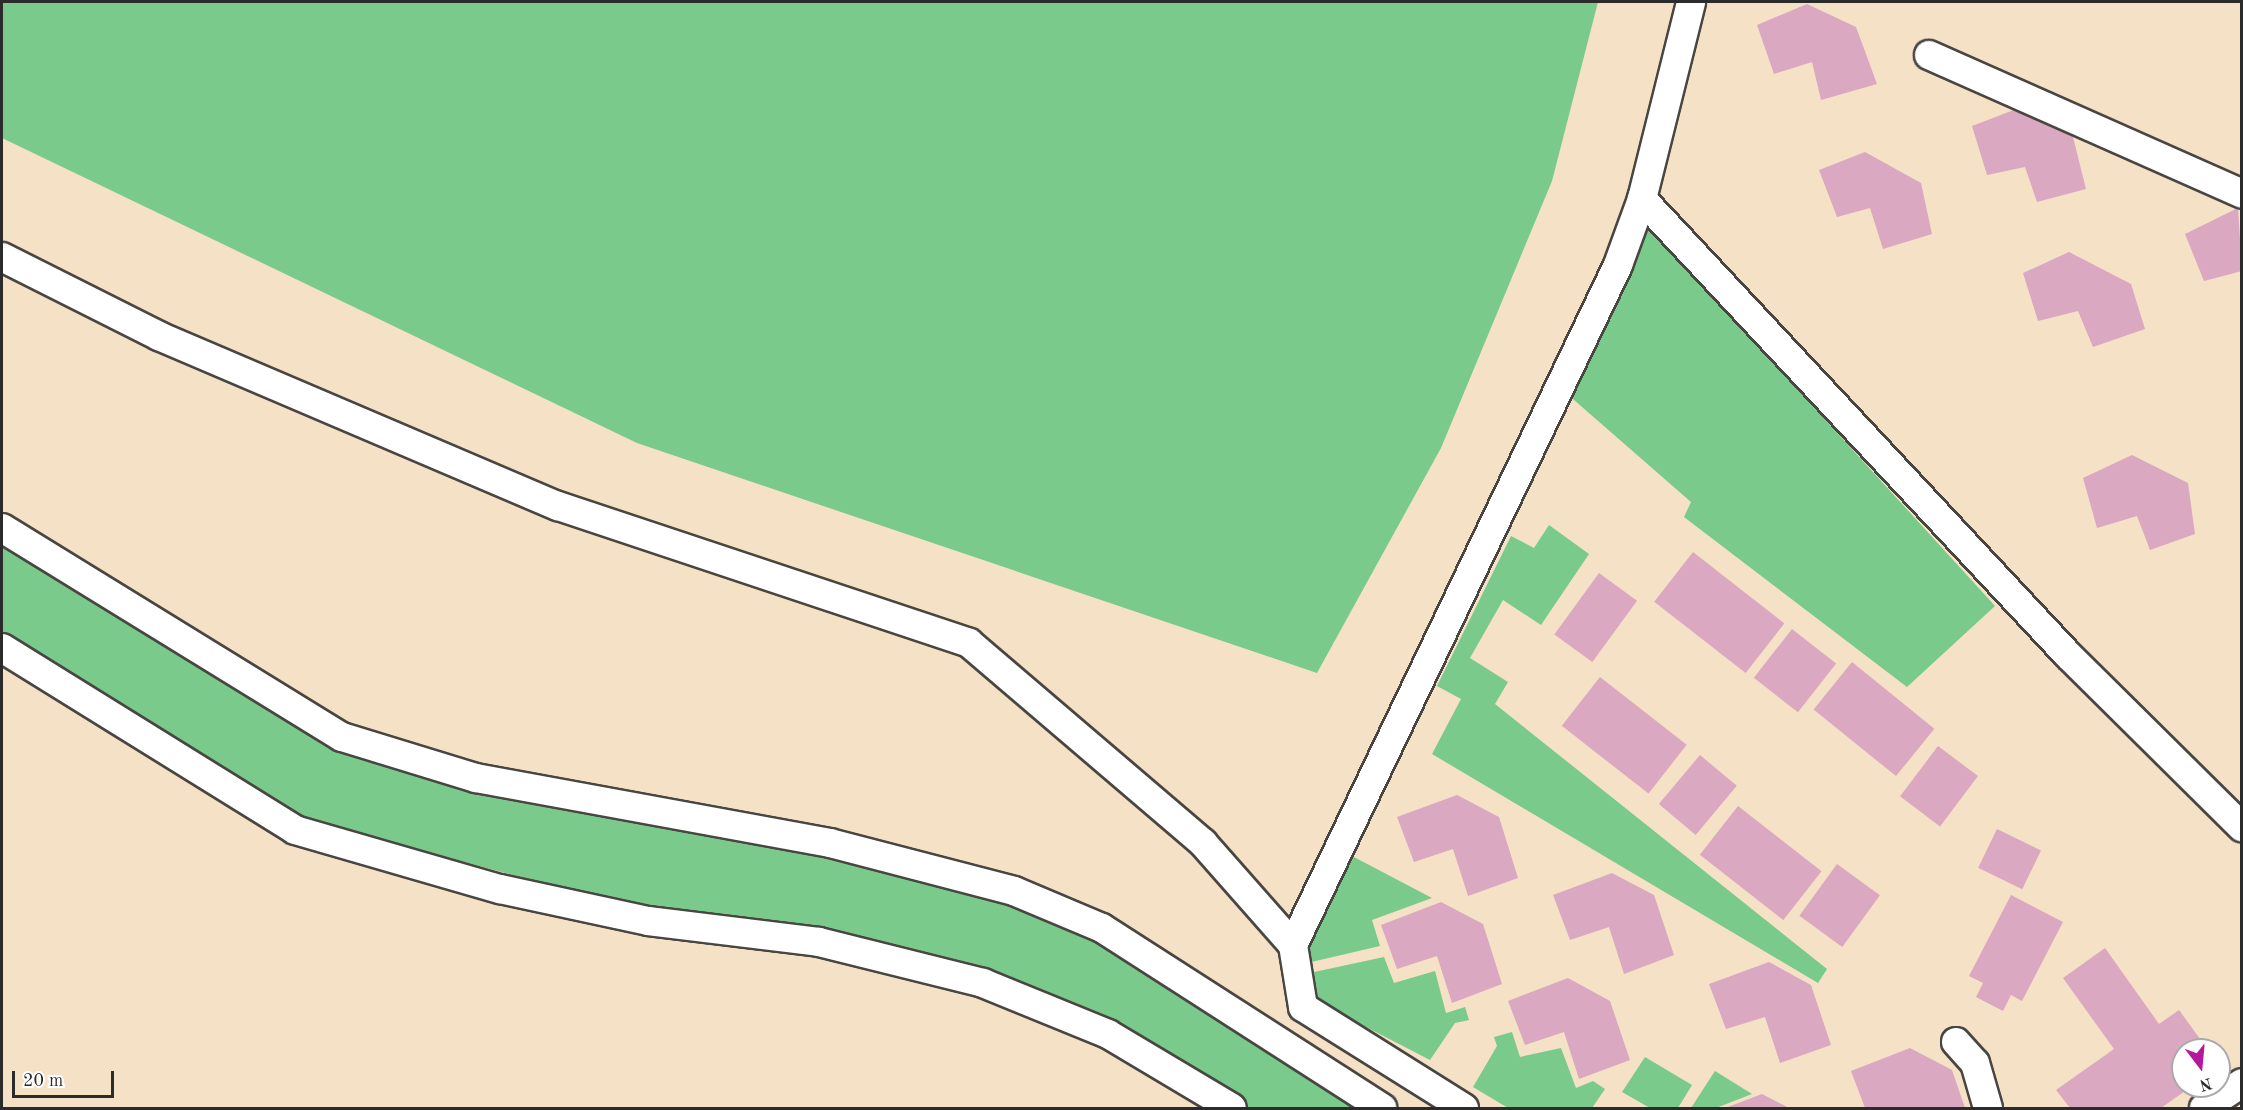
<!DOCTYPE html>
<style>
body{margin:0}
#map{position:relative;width:2243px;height:1110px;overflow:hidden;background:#f4e1c6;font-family:"Old Standard TT",serif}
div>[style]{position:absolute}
.green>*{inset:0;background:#79ca8b}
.building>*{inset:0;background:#daa8c1;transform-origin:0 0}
.roads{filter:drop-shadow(2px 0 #494642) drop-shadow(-2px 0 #494642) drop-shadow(0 2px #494642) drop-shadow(0 -2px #494642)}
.minor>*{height:28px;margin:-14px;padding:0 14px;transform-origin:14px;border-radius:14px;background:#fff}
span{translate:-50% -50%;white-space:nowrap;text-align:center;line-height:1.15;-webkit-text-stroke:6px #fff;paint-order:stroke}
.frame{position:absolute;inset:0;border:3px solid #2b2b2b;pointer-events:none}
.north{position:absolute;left:2171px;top:1038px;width:60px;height:60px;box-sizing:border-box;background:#fff;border:2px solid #aaa;border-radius:50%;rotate:164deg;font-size:16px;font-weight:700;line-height:24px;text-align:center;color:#2b2b2b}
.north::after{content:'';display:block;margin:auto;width:21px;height:27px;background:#b5179e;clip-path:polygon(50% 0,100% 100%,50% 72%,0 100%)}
.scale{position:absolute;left:12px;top:1071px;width:102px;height:27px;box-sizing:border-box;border:3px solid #2b2b2b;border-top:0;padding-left:8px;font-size:18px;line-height:21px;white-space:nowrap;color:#2b2b2b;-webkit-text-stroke:4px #fff;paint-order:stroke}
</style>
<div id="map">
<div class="green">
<i style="clip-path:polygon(2px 2px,1598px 2px,1552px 181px,1441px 448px,1317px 673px,637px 443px,2px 138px)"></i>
<i style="clip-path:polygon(1646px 223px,1995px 606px,1907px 687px,1684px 517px,1691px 502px,1566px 393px)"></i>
<i style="clip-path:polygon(1549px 525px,1589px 554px,1541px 625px,1503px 600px,1470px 658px,1508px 682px,1495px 704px,1827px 969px,1818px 983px,1432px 754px,1461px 699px,1437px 686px,1511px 536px,1534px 548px)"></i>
<i style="clip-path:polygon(2px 547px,331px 745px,1013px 902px,1100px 943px,1353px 1108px,1249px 1108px,1220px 1083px,1085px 1012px,977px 966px,834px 931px,598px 898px,302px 818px,2px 633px)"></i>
<i style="clip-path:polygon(1352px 856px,1432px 898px,1372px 920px,1380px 946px,1307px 963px,1299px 952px)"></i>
<i style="clip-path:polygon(1384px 957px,1394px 983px,1435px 971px,1446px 1013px,1465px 1007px,1469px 1020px,1455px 1023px,1430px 1060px,1306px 996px,1305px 974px)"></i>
<i style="clip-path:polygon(1512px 1032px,1520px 1057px,1561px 1048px,1576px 1088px,1593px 1081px,1605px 1089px,1592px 1108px,1508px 1108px,1473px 1087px,1497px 1046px,1494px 1037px)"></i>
<i style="clip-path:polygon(1645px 1057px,1692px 1085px,1678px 1108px,1650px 1108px,1622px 1092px)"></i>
<i style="clip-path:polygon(1715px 1071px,1752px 1094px,1716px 1108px,1691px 1108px)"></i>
</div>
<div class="building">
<i style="clip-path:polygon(1807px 4px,1856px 27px,1877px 84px,1821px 100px,1812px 62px,1774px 74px,1757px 25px)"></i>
<i style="clip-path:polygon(2019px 108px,2073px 137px,2086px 189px,2037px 202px,2025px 167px,1987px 175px,1972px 126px)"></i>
<i style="clip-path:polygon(1865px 152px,1921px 183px,1932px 234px,1883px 249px,1870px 208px,1837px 217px,1819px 170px)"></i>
<i style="clip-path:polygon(2238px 208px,2242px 271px,2204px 281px,2185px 234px)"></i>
<i style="clip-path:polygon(2069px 252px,2131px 284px,2145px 329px,2093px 347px,2078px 311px,2038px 321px,2023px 273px)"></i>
<i style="clip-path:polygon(2132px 455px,2188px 483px,2195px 534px,2150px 550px,2137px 516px,2097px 528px,2083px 478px)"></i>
<i style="left:1693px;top:552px;width:116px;height:63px;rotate:38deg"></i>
<i style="left:1599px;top:573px;width:47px;height:76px;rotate:36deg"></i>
<i style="left:1792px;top:629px;width:56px;height:62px;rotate:38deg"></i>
<i style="left:1852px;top:662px;width:106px;height:61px;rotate:39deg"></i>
<i style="left:1600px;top:677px;width:110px;height:62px;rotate:38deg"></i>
<i style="left:1938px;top:746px;width:50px;height:63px;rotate:37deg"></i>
<i style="left:1700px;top:755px;width:48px;height:64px;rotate:40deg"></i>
<i style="clip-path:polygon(1457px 795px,1499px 817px,1518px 878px,1468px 896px,1453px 849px,1414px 862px,1397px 817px)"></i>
<i style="left:1738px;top:806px;width:106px;height:62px;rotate:38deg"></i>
<i style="left:1997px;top:829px;width:49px;height:43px;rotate:26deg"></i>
<i style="left:1837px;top:864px;width:53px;height:64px;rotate:36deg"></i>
<i style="clip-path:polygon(1612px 873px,1654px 895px,1674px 955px,1624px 974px,1609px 927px,1570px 940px,1553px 895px)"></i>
<i style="clip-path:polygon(2011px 895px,2063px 922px,2022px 1001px,2011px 995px,2003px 1011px,1976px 997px,1983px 983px,1969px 976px)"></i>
<i style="clip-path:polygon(1441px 902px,1483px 924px,1502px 984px,1452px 1003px,1437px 956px,1397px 969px,1381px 925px)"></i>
<i style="clip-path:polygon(2105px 948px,2159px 1024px,2179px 1010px,2208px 1050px,2183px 1050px,2183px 1086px,2192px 1086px,2161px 1108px,2070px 1108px,2056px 1090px,2114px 1049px,2063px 978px)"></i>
<i style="clip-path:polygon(1769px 962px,1811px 985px,1831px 1045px,1780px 1063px,1765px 1017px,1726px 1029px,1709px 984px)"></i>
<i style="clip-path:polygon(1568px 978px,1610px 1001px,1630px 1060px,1579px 1079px,1564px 1032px,1525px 1045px,1508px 1001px)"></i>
<i style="clip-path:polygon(1910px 1048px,1952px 1070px,1965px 1108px,1865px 1108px,1851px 1071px)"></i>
<i style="clip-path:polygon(1762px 1094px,1789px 1108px,1725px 1108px)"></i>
</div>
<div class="roads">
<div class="minor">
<i style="left:1929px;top:55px;width:342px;rotate:23.9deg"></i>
<i style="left:1642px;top:199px;width:624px;rotate:46.95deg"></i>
<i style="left:2068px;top:655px;width:245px;rotate:44.7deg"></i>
<i style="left:2px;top:257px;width:176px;rotate:26.7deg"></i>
<i style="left:159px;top:336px;width:434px;rotate:23.1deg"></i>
<i style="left:558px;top:506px;width:433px;rotate:18.4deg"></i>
<i style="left:969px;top:643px;width:308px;rotate:40.5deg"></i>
<i style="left:1203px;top:843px;width:136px;rotate:48.6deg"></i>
<i style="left:2px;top:528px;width:399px;rotate:31.6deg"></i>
<i style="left:342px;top:737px;width:140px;rotate:17deg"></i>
<i style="left:476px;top:778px;width:360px;rotate:10.4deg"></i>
<i style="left:830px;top:843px;width:190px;rotate:14.6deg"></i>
<i style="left:1014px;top:891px;width:95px;rotate:22.8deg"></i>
<i style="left:1102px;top:928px;width:333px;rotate:32.7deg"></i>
<i style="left:2px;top:648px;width:345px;rotate:31.8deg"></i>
<i style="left:295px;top:830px;width:213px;rotate:16.1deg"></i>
<i style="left:500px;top:889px;width:151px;rotate:12.2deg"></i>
<i style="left:648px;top:921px;width:172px;rotate:7deg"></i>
<i style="left:819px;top:942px;width:169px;rotate:14deg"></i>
<i style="left:983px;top:983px;width:135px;rotate:22.2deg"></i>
<i style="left:1108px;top:1034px;width:144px;rotate:30.8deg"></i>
<i style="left:1956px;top:1042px;width:28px;rotate:48deg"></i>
<i style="left:1975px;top:1063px;width:47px;rotate:73.9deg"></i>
<i style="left:1464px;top:1108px;width:190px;rotate:-147.9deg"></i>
<i style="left:1303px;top:1007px;width:63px;rotate:-99.2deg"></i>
<i style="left:1293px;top:945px;width:754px;rotate:-64.45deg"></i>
<i style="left:1618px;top:265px;width:70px;rotate:-70deg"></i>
<i style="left:1642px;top:199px;width:203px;rotate:-76deg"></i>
<i style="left:2204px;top:1108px;width:45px;rotate:-33.3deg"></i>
</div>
</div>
<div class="frame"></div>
<div class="north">N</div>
<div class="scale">20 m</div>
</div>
